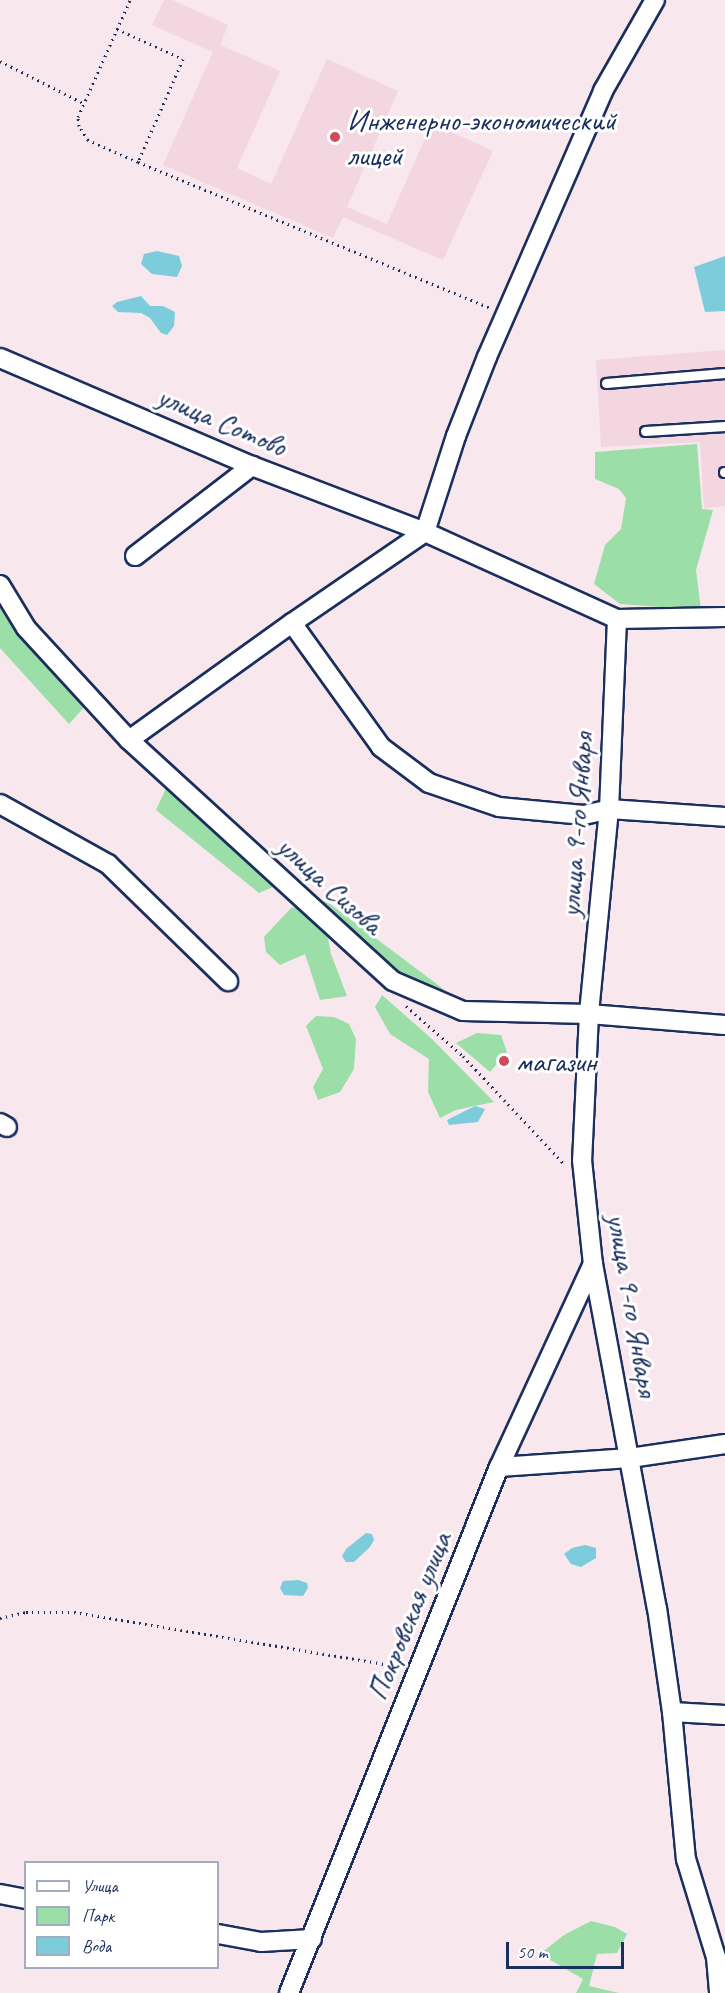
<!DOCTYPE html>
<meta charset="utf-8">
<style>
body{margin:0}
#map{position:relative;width:725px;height:1993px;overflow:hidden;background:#f8e7ed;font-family:Caveat,sans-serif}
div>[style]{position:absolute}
.built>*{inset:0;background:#f3d6e0}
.green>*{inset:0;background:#9cdea8}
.water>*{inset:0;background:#7dccdb}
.path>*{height:3px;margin-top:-1.5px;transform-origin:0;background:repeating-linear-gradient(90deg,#1b2f5e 0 1.5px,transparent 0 6px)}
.roads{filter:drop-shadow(2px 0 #1b2f5e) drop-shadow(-2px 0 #1b2f5e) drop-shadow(0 2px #1b2f5e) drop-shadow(0 -2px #1b2f5e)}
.service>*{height:9px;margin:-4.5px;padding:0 4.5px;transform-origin:4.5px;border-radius:4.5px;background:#fff}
.minor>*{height:18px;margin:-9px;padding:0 9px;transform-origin:9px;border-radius:9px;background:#fff}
.dots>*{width:16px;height:16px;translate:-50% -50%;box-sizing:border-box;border:3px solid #fff;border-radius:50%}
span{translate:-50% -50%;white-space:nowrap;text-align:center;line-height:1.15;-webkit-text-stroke:6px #fff;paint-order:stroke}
.poi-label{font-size:30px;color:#1b2f5e}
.left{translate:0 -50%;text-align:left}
.street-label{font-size:30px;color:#1b2f5e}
.legend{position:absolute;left:24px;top:1861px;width:195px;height:108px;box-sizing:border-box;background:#fff;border:2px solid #a4acbf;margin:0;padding:8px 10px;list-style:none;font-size:18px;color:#1b2f5e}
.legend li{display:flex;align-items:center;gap:12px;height:30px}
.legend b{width:30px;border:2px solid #a4acbf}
.scale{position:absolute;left:506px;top:1942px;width:118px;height:27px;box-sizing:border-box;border:3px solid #1b2f5e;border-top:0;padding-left:8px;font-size:18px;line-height:21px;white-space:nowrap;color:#1b2f5e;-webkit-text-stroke:4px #fff;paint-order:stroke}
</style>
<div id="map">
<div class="built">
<i style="clip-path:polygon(164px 0,172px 0,228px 25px,220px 45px,280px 71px,237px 168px,271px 184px,327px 59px,398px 91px,347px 207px,387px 224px,432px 123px,493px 151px,443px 260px,343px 217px,333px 238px,163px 165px,213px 52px,152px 25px)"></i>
<i style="clip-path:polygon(725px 350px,725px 506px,704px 508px,700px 442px,601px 447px,596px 360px)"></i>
</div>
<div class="green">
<i style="clip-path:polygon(697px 444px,702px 509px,713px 510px,696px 570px,701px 610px,620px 604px,594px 584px,605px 545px,621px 529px,626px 498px,619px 489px,595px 479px,595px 452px)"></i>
<i style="clip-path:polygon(0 599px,89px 702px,69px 724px,0 648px)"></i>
<i style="clip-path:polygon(168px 784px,280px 884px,259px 893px,156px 810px)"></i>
<i style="clip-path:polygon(326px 901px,446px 991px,448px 998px,401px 983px,332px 937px,328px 939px,331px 954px,347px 996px,320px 1000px,305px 954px,280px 965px,266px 952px,264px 937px,291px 908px)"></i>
<i style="clip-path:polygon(382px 995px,432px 1039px,494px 1102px,456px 1110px,440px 1118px,428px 1092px,429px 1059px,390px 1034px,375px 1007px)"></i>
<i style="clip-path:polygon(316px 1016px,334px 1017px,349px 1024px,356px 1039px,354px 1069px,340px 1092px,318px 1100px,313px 1087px,323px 1069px,306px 1026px)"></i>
<i style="clip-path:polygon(477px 1033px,501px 1035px,507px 1052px,490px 1072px,456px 1043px)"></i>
<i style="clip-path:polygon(591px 1921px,615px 1927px,627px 1934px,617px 1953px,597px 1954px,589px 1986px,619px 1993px,576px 1993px,583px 1979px,540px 1954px,564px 1935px)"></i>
</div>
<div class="water">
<i style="clip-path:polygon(157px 251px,179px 256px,182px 266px,177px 277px,152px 274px,141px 264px,144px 254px)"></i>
<i style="clip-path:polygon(725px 256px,725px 311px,705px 312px,694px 267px)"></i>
<i style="clip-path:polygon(141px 296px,150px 306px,163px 306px,175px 312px,174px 326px,167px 335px,161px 333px,150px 318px,141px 313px,118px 312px,112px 306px,117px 302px)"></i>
<i style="clip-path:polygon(475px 1106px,485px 1109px,478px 1122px,449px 1125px,447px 1120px)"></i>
<i style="clip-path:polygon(366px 1533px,372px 1534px,374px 1540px,370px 1547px,354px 1562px,346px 1562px,342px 1556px,346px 1549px)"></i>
<i style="clip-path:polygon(585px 1545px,596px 1548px,596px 1558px,581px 1567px,571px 1564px,564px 1554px,572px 1548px)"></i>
<i style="clip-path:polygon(298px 1580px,307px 1583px,308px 1588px,303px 1596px,284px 1595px,280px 1588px,283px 1581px)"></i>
</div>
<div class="path">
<i style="left:117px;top:29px;width:72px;rotate:24.4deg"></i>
<i style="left:183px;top:59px;width:112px;rotate:113.6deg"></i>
<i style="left:138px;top:162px;width:55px;rotate:-156.3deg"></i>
<i style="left:88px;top:140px;width:17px;rotate:-123deg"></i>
<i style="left:79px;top:126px;width:9px;rotate:-96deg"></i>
<i style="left:78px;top:117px;width:128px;rotate:-66deg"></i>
<i style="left:0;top:61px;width:93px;rotate:26.8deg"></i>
<i style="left:138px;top:162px;width:382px;rotate:22.5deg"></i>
<i style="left:406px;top:1006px;width:76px;rotate:41.3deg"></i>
<i style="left:463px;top:1056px;width:149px;rotate:46.9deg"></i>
<i style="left:0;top:1618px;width:27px;rotate:-13deg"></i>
<i style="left:26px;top:1612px;width:48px"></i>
<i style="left:74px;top:1612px;width:333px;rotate:9.5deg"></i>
</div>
<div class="roads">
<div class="service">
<i style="left:606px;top:383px;width:119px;rotate:-4.8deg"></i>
<i style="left:645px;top:431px;width:80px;rotate:-3.6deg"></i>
<i style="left:724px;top:472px;width:1px"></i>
</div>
<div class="minor">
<i style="left:0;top:358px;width:274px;rotate:23.2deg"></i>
<i style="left:252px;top:466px;width:185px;rotate:20.9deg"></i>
<i style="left:425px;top:532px;width:211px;rotate:24.4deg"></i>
<i style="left:617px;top:619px;width:108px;rotate:-1.1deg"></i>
<i style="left:135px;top:556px;width:148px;rotate:-37.6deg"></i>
<i style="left:0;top:585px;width:50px;rotate:58.8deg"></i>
<i style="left:26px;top:628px;width:152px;rotate:47.4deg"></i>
<i style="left:129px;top:740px;width:357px;rotate:42.4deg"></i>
<i style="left:393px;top:981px;width:76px;rotate:23.2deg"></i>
<i style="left:463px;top:1011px;width:126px;rotate:1.4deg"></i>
<i style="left:589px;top:1014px;width:136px;rotate:4.6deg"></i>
<i style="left:617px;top:619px;width:190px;rotate:92.4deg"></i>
<i style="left:609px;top:809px;width:206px;rotate:95.6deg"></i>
<i style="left:589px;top:1014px;width:146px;rotate:92.7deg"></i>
<i style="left:582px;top:1160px;width:105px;rotate:84deg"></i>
<i style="left:593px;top:1264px;width:350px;rotate:79.5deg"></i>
<i style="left:657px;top:1608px;width:105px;rotate:81.8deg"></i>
<i style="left:672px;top:1712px;width:148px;rotate:84.6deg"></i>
<i style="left:686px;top:1859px;width:102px;rotate:73deg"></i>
<i style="left:716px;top:1957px;width:36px;rotate:85deg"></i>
<i style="left:292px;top:623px;width:153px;rotate:54.3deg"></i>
<i style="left:381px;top:747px;width:60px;rotate:36.9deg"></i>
<i style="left:429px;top:783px;width:74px;rotate:18.9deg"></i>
<i style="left:499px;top:807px;width:85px;rotate:5.4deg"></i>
<i style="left:584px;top:815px;width:26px;rotate:-13deg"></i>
<i style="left:609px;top:809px;width:116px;rotate:3.9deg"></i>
<i style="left:129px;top:740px;width:201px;rotate:-35.7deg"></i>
<i style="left:292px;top:623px;width:161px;rotate:-34.4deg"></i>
<i style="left:425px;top:532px;width:101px;rotate:-72.1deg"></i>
<i style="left:456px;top:436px;width:85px;rotate:-68.6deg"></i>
<i style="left:487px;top:357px;width:290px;rotate:-66.4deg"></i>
<i style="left:603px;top:91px;width:105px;rotate:-60.3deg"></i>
<i style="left:0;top:804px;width:124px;rotate:29.1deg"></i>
<i style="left:108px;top:864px;width:168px;rotate:44.3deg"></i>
<i style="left:0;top:1123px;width:8px;rotate:30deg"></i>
<i style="left:499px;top:1467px;width:131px;rotate:-3.9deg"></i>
<i style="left:630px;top:1458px;width:96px;rotate:-8.4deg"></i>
<i style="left:672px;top:1712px;width:53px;rotate:3.2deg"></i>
<i style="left:0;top:1894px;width:26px;rotate:11deg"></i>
<i style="left:218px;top:1934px;width:44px;rotate:10.5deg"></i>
<i style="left:261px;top:1942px;width:51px;rotate:-3.4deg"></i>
<i style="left:289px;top:1993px;width:566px;rotate:-68.24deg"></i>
<i style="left:499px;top:1467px;width:224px;rotate:-65.2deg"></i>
</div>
</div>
<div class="dots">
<i style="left:335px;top:137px;background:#d1495b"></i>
<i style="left:504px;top:1061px;background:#d1495b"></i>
</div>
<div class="poi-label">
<span class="left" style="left:347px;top:137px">Инженерно-экономический<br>лицей</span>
<span class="left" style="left:516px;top:1061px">магазин</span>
</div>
<div class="street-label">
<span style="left:222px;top:421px;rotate:23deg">улица Сотово</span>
<span style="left:576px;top:825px;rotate:-86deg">улица 9-го Января</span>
<span style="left:330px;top:885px;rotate:42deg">улица Сизова</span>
<span style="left:633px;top:1305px;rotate:80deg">улица 9-го Января</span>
<span style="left:409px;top:1616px;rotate:-68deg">Покровская улица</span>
</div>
<ul class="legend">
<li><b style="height:8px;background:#fff"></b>Улица</li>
<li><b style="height:16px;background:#9cdea8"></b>Парк</li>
<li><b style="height:16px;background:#7dccdb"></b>Вода</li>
</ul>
<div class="scale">50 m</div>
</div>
